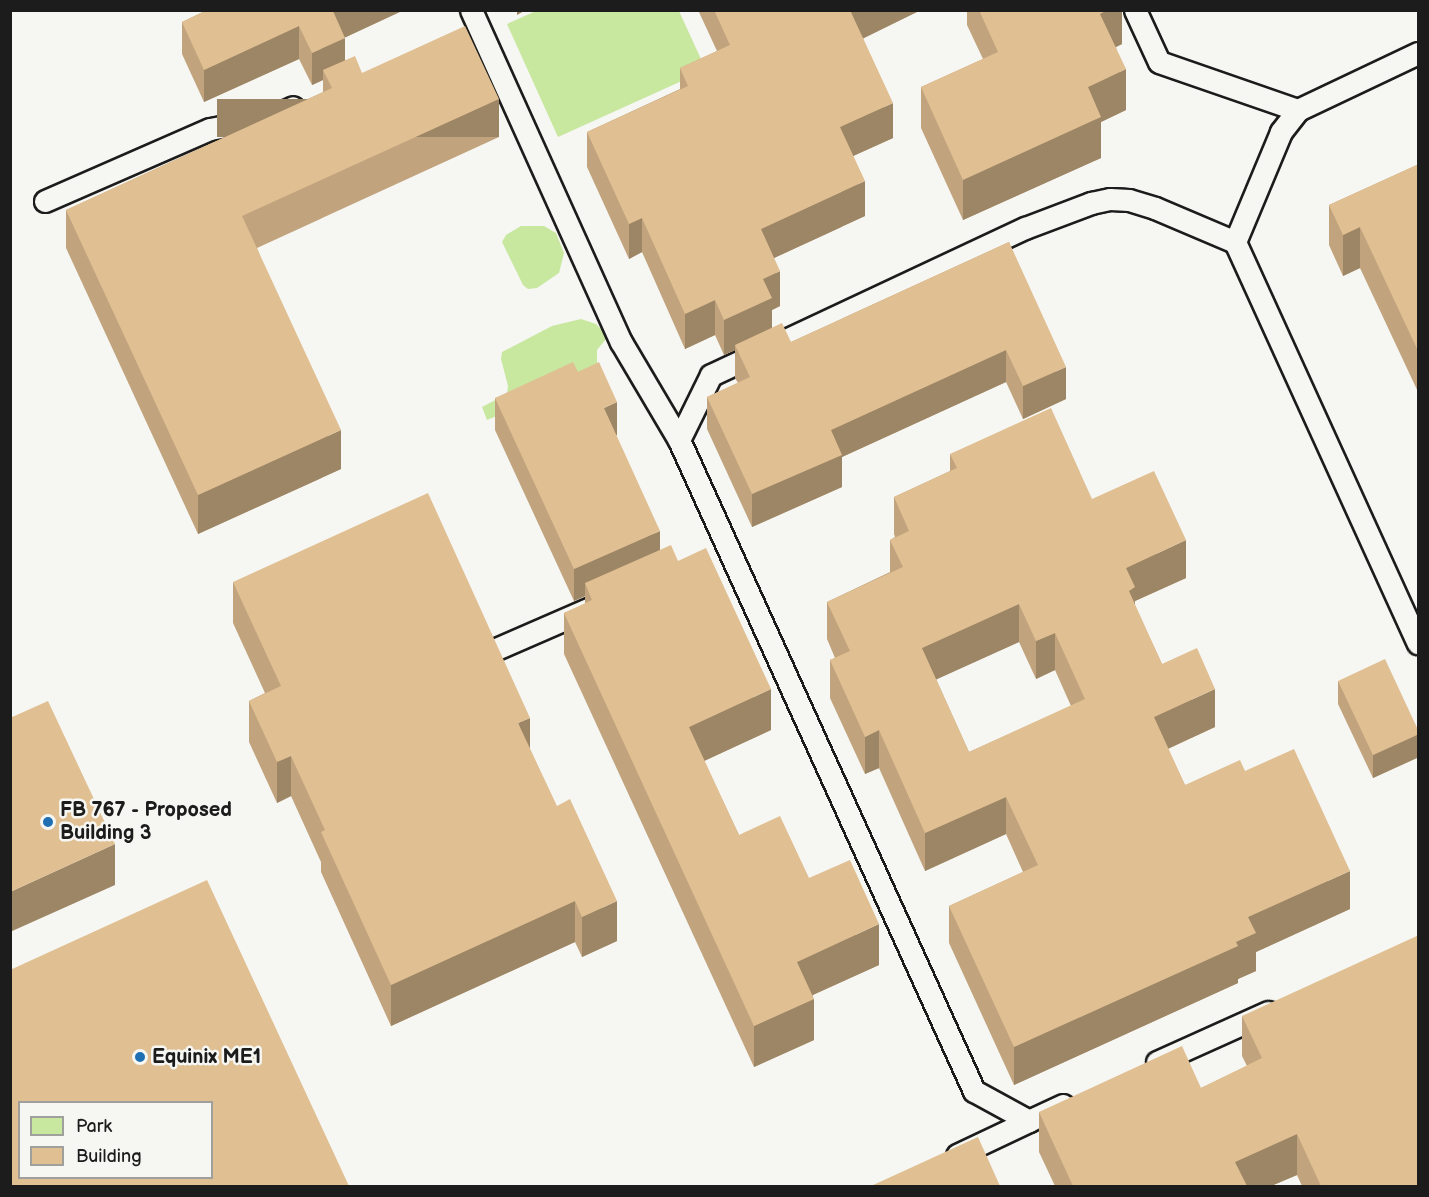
<!DOCTYPE html>
<style>
body{margin:0}
#map{position:relative;width:1429px;height:1197px;overflow:hidden;background:#f6f6f2;font-family:"Balsamiq Sans",sans-serif}
div>[style]{position:absolute}
.green>*{inset:0;background:#c8e79f}
.roads{filter:drop-shadow(2px 0 #1c1c1c) drop-shadow(-2px 0 #1c1c1c) drop-shadow(0 2px #1c1c1c) drop-shadow(0 -2px #1c1c1c)}
.lane>*{height:21px;margin:-10.5px;padding:0 10.5px;transform-origin:10.5px;border-radius:10.5px;background:#f6f6f2}
.wall>*{inset:0;background:#c1a47e}
.shaded-wall>*{inset:0;background:#9d8666;transform-origin:0 0}
.building>*{inset:0;background:#e0bf92}
.dots>*{width:16px;height:16px;translate:-50% -50%;box-sizing:border-box;border:3px solid #f6f6f2;border-radius:50%}
span{translate:-50% -50%;white-space:nowrap;text-align:center;line-height:1.15;-webkit-text-stroke:5px #f6f6f2;paint-order:stroke}
.poi-label{font-size:20px;color:#1c1c1c;font-weight:700}
.left{translate:0 -50%;text-align:left}
.frame{position:absolute;inset:0;border:12px solid #1c1c1c;pointer-events:none}
.legend{position:absolute;left:18px;top:1101px;width:195px;height:78px;box-sizing:border-box;background:#f6f6f2;border:2px solid #9f9f9c;margin:0;padding:8px 10px;list-style:none;font-size:18px;color:#1c1c1c}
.legend li{display:flex;align-items:center;gap:12px;height:30px}
.legend b{width:30px;border:2px solid #9f9f9c}
</style>
<div id="map">
<div class="green">
<i style="clip-path:polygon(536px 11px,679px 11px,706px 70px,558px 137px,507px 24px)"></i>
<i style="clip-path:polygon(521px 226px,544px 226px,556px 233px,564px 253px,559px 273px,537px 288px,528px 289px,523px 285px,502px 242px,506px 235px)"></i>
<i style="clip-path:polygon(581px 319px,596px 324px,603px 331px,606px 339px,597px 350px,597px 370px,588px 378px,487px 420px,482px 407px,507px 394px,508px 386px,501px 359px,502px 352px,552px 326px)"></i>
</div>
<div class="roads">
<div class="lane">
<i style="left:471px;top:10px;width:364px;rotate:65.7deg"></i>
<i style="left:621px;top:342px;width:114px;rotate:59.4deg"></i>
<i style="left:1135px;top:10px;width:57px;rotate:65.2deg"></i>
<i style="left:1159px;top:62px;width:147px;rotate:19.1deg"></i>
<i style="left:1418px;top:53px;width:133px;rotate:154.6deg"></i>
<i style="left:1298px;top:110px;width:28px;rotate:128deg"></i>
<i style="left:1281px;top:132px;width:119px;rotate:112.7deg"></i>
<i style="left:1235px;top:242px;width:441px;rotate:65.5deg"></i>
<i style="left:45px;top:201px;width:180px;rotate:-23.6deg"></i>
<i style="left:210px;top:129px;width:63px;rotate:-11deg"></i>
<i style="left:272px;top:117px;width:23px;rotate:-25deg"></i>
<i style="left:494px;top:650px;width:105px;rotate:-23.6deg"></i>
<i style="left:1157px;top:1062px;width:122px;rotate:-24.2deg"></i>
<i style="left:1063px;top:1105px;width:38px;rotate:155deg"></i>
<i style="left:1029px;top:1121px;width:63px;rotate:-151.4deg"></i>
<i style="left:974px;top:1091px;width:715px;rotate:-114.38deg"></i>
<i style="left:679px;top:440px;width:72px;rotate:-63.8deg"></i>
<i style="left:711px;top:375px;width:347px;rotate:-25.1deg"></i>
<i style="left:1025px;top:228px;width:71px;rotate:-20.7deg"></i>
<i style="left:1091px;top:203px;width:19px;rotate:-12deg"></i>
<i style="left:1110px;top:199px;width:19px;rotate:3deg"></i>
<i style="left:1129px;top:200px;width:27px;rotate:17deg"></i>
<i style="left:1155px;top:208px;width:87px;rotate:23deg"></i>
<i style="left:957px;top:1155px;width:80px;rotate:-25.3deg"></i>
</div>
</div>
<div class="wall">
<i style="clip-path:polygon(207px 10px,404px 10px,344px 38px,345px 60px,362px 73px,499px 137px,257px 248px,341px 469px,198px 534px,66px 248px,66px 210px,323px 92px,323px 80px,312px 85px,299px 59px,204px 102px,182px 54px,182px 22px)"></i>
<i style="clip-path:polygon(698px 10px,921px 10px,863px 38px,893px 138px,853px 156px,865px 216px,774px 258px,780px 306px,772px 310px,772px 328px,791px 342px,1009px 242px,1066px 399px,1023px 419px,1006px 382px,842px 457px,842px 487px,752px 527px,707px 429px,707px 397px,738px 383px,735px 378px,735px 350px,724px 355px,715px 335px,685px 349px,642px 252px,629px 259px,587px 167px,587px 132px,680px 89px,680px 68px,717px 51px)"></i>
<i style="clip-path:polygon(967px 10px,1122px 10px,1122px 44px,1116px 47px,1126px 110px,1101px 122px,1101px 158px,963px 220px,921px 128px,921px 87px,983px 59px,967px 25px)"></i>
<i style="clip-path:polygon(1419px 164px,1419px 394px,1360px 268px,1343px 276px,1329px 245px,1329px 205px)"></i>
<i style="clip-path:polygon(578px 372px,617px 435px,616px 435px,660px 550px,678px 561px,771px 730px,704px 761px,739px 835px,809px 878px,879px 965px,813px 995px,814px 1040px,754px 1067px,564px 654px,564px 613px,585px 604px,585px 596px,574px 601px,495px 430px,495px 398px)"></i>
<i style="clip-path:polygon(evenodd,950px 454px,1092px 499px,1186px 578px,1135px 601px,1135px 606px,1162px 664px,1215px 727px,1168px 749px,1185px 785px,1245px 771px,1350px 909px,1256px 952px,1256px 971px,1238px 979px,1238px 983px,1014px 1085px,949px 943px,949px 906px,1023px 872px,1006px 834px,925px 871px,879px 768px,865px 774px,830px 698px,830px 660px,835px 658px,827px 639px,827px 602px,890px 572px,890px 540px,895px 537px,894px 534px,894px 497px,950px 471px,950px 454px,1019px 642px,1036px 679px,1055px 670px,1071px 706px,969px 752px,936px 679px,1019px 642px)"></i>
<i style="clip-path:polygon(233px 582px,530px 750px,617px 941px,582px 957px,575px 942px,391px 1026px,321px 872px,321px 862px,291px 796px,277px 803px,249px 742px,249px 701px,265px 693px,233px 623px)"></i>
<i style="clip-path:polygon(1338px 681px,1419px 732px,1419px 757px,1373px 778px,1338px 704px)"></i>
<i style="clip-path:polygon(1242px 1016px,1419px 1186px,1302px 1186px,1297px 1175px,1271px 1186px,1055px 1186px,1039px 1152px,1039px 1112px,1201px 1088px,1247px 1066px,1242px 1056px)"></i>
</div>
<div class="shaded-wall">
<i style="clip-path:polygon(334px 10px,404px 10px,333px 43px,333px 11px)"></i>
<i style="clip-path:polygon(517px 10px,526px 10px,517px 15px)"></i>
<i style="clip-path:polygon(850px 10px,921px 10px,850px 45px)"></i>
<i style="clip-path:polygon(1107px 10px,1122px 10px,1122px 44px,1100px 55px,1100px 14px)"></i>
<i style="clip-path:polygon(299px 26px,299px 59px,204px 102px,204px 70px)"></i>
<i style="clip-path:polygon(345px 38px,345px 71px,323px 70px,323px 80px,312px 85px,312px 53px)"></i>
<i style="clip-path:polygon(1126px 69px,1126px 110px,1101px 122px,1101px 158px,963px 220px,963px 180px,1088px 87px)"></i>
<i style="left:499px;top:99px;width:38px;height:282px;rotate:90deg"></i>
<i style="clip-path:polygon(893px 103px,893px 138px,840px 162px,840px 127px)"></i>
<i style="clip-path:polygon(865px 181px,865px 216px,761px 264px,761px 229px)"></i>
<i style="clip-path:polygon(642px 218px,642px 252px,629px 259px,629px 224px)"></i>
<i style="clip-path:polygon(1360px 227px,1360px 268px,1343px 276px,1343px 235px)"></i>
<i style="clip-path:polygon(780px 271px,780px 306px,772px 310px,772px 332px,735px 345px,735px 350px,724px 355px,724px 320px,763px 279px)"></i>
<i style="clip-path:polygon(715px 300px,715px 335px,685px 349px,685px 314px)"></i>
<i style="clip-path:polygon(1006px 350px,1006px 382px,842px 457px,842px 487px,752px 527px,752px 494px,831px 430px)"></i>
<i style="clip-path:polygon(1066px 367px,1066px 399px,1023px 419px,1023px 386px)"></i>
<i style="clip-path:polygon(617px 402px,617px 435px,604px 441px,604px 408px)"></i>
<i style="clip-path:polygon(341px 430px,341px 469px,198px 534px,198px 495px)"></i>
<i style="clip-path:polygon(660px 531px,660px 563px,585px 583px,585px 596px,574px 601px,574px 569px)"></i>
<i style="clip-path:polygon(1186px 540px,1186px 578px,1135px 601px,1135px 625px,1129px 628px,1126px 568px)"></i>
<i style="clip-path:polygon(1019px 604px,1019px 642px,922px 686px,922px 648px)"></i>
<i style="clip-path:polygon(1055px 633px,1055px 670px,1036px 679px,1036px 641px)"></i>
<i style="clip-path:polygon(771px 689px,771px 730px,689px 768px,689px 727px)"></i>
<i style="clip-path:polygon(1215px 689px,1215px 727px,1154px 755px,1154px 717px)"></i>
<i style="clip-path:polygon(530px 718px,530px 758px,518px 723px)"></i>
<i style="clip-path:polygon(879px 730px,879px 768px,865px 774px,865px 737px)"></i>
<i style="clip-path:polygon(1419px 734px,1419px 757px,1373px 778px,1373px 755px)"></i>
<i style="clip-path:polygon(291px 756px,291px 796px,277px 803px,277px 762px)"></i>
<i style="clip-path:polygon(1006px 797px,1006px 834px,925px 871px,925px 833px)"></i>
<i style="clip-path:polygon(115px 844px,115px 885px,10px 932px,10px 892px)"></i>
<i style="clip-path:polygon(1350px 871px,1350px 909px,1256px 952px,1256px 971px,1238px 979px,1238px 983px,1014px 1085px,1014px 1047px,1236px 942px,1248px 917px)"></i>
<i style="clip-path:polygon(575px 901px,575px 942px,391px 1026px,391px 985px)"></i>
<i style="clip-path:polygon(617px 901px,617px 941px,582px 957px,582px 917px)"></i>
<i style="clip-path:polygon(879px 924px,879px 965px,797px 1002px,797px 962px)"></i>
<i style="clip-path:polygon(814px 999px,814px 1040px,754px 1067px,754px 1026px)"></i>
<i style="clip-path:polygon(1297px 1134px,1297px 1175px,1271px 1186px,1235px 1186px,1235px 1162px)"></i>
</div>
<div class="building">
<i style="clip-path:polygon(207px 10px,334px 10px,333px 11px,345px 38px,312px 53px,299px 26px,204px 70px,182px 22px)"></i>
<i style="clip-path:polygon(714px 10px,850px 10px,893px 103px,840px 127px,865px 181px,761px 229px,780px 271px,763px 279px,772px 298px,724px 320px,715px 300px,685px 314px,642px 218px,629px 224px,587px 132px,688px 86px,680px 68px,730px 45px)"></i>
<i style="clip-path:polygon(979px 10px,1107px 10px,1100px 14px,1126px 69px,1088px 87px,1101px 117px,963px 180px,921px 87px,998px 52px)"></i>
<i style="clip-path:polygon(465px 26px,499px 99px,242px 216px,341px 430px,198px 495px,66px 210px,332px 88px,323px 70px,355px 56px,362px 73px)"></i>
<i style="clip-path:polygon(1419px 164px,1419px 353px,1360px 227px,1343px 235px,1329px 205px)"></i>
<i style="clip-path:polygon(1009px 242px,1066px 367px,1023px 386px,1006px 350px,831px 430px,842px 455px,752px 494px,707px 397px,750px 377px,735px 345px,782px 323px,791px 342px)"></i>
<i style="clip-path:polygon(573px 362px,578px 372px,599px 362px,617px 402px,604px 408px,660px 531px,574px 569px,495px 398px)"></i>
<i style="clip-path:polygon(evenodd,1051px 408px,1092px 499px,1154px 471px,1186px 540px,1126px 568px,1135px 587px,1129px 591px,1162px 664px,1197px 648px,1215px 689px,1154px 717px,1185px 785px,1240px 760px,1245px 771px,1294px 749px,1350px 871px,1248px 917px,1256px 933px,1236px 942px,1238px 946px,1014px 1047px,949px 906px,1038px 865px,1006px 797px,925px 833px,879px 730px,865px 737px,830px 660px,850px 651px,827px 602px,903px 567px,890px 540px,909px 531px,894px 497px,957px 468px,950px 454px,1051px 408px,1019px 604px,1036px 641px,1055px 633px,1085px 699px,969px 752px,922px 648px,1019px 604px)"></i>
<i style="clip-path:polygon(428px 493px,530px 718px,518px 723px,557px 806px,570px 799px,617px 901px,582px 917px,575px 901px,391px 985px,321px 832px,325px 830px,291px 756px,277px 762px,249px 701px,281px 686px,233px 582px)"></i>
<i style="clip-path:polygon(671px 545px,678px 561px,706px 548px,771px 689px,689px 727px,739px 835px,780px 816px,809px 878px,850px 860px,879px 924px,797px 962px,814px 999px,754px 1026px,564px 613px,592px 600px,585px 583px)"></i>
<i style="clip-path:polygon(1385px 659px,1419px 732px,1419px 734px,1373px 755px,1338px 681px)"></i>
<i style="clip-path:polygon(48px 701px,115px 844px,10px 892px,10px 718px)"></i>
<i style="clip-path:polygon(evenodd,207px 880px,349px 1186px,10px 1186px,10px 970px,207px 880px,20px 1102px,212px 1102px,212px 1178px,20px 1178px,20px 1102px)"></i>
<i style="clip-path:polygon(1419px 935px,1419px 1186px,1321px 1186px,1297px 1134px,1235px 1162px,1247px 1186px,1073px 1186px,1039px 1112px,1182px 1046px,1201px 1088px,1262px 1058px,1242px 1016px)"></i>
<i style="clip-path:polygon(978px 1137px,1000px 1186px,871px 1186px)"></i>
</div>
<div class="dots">
<i style="left:48px;top:822px;background:#1f6fb2"></i>
<i style="left:140px;top:1057px;background:#1f6fb2"></i>
</div>
<div class="poi-label">
<span class="left" style="left:60px;top:822px">FB 767 - Proposed<br>Building 3</span>
<span class="left" style="left:152px;top:1057px">Equinix ME1</span>
</div>
<div class="frame"></div>
<ul class="legend">
<li><b style="height:16px;background:#c8e79f"></b>Park</li>
<li><b style="height:16px;background:#e0bf92"></b>Building</li>
</ul>
</div>
